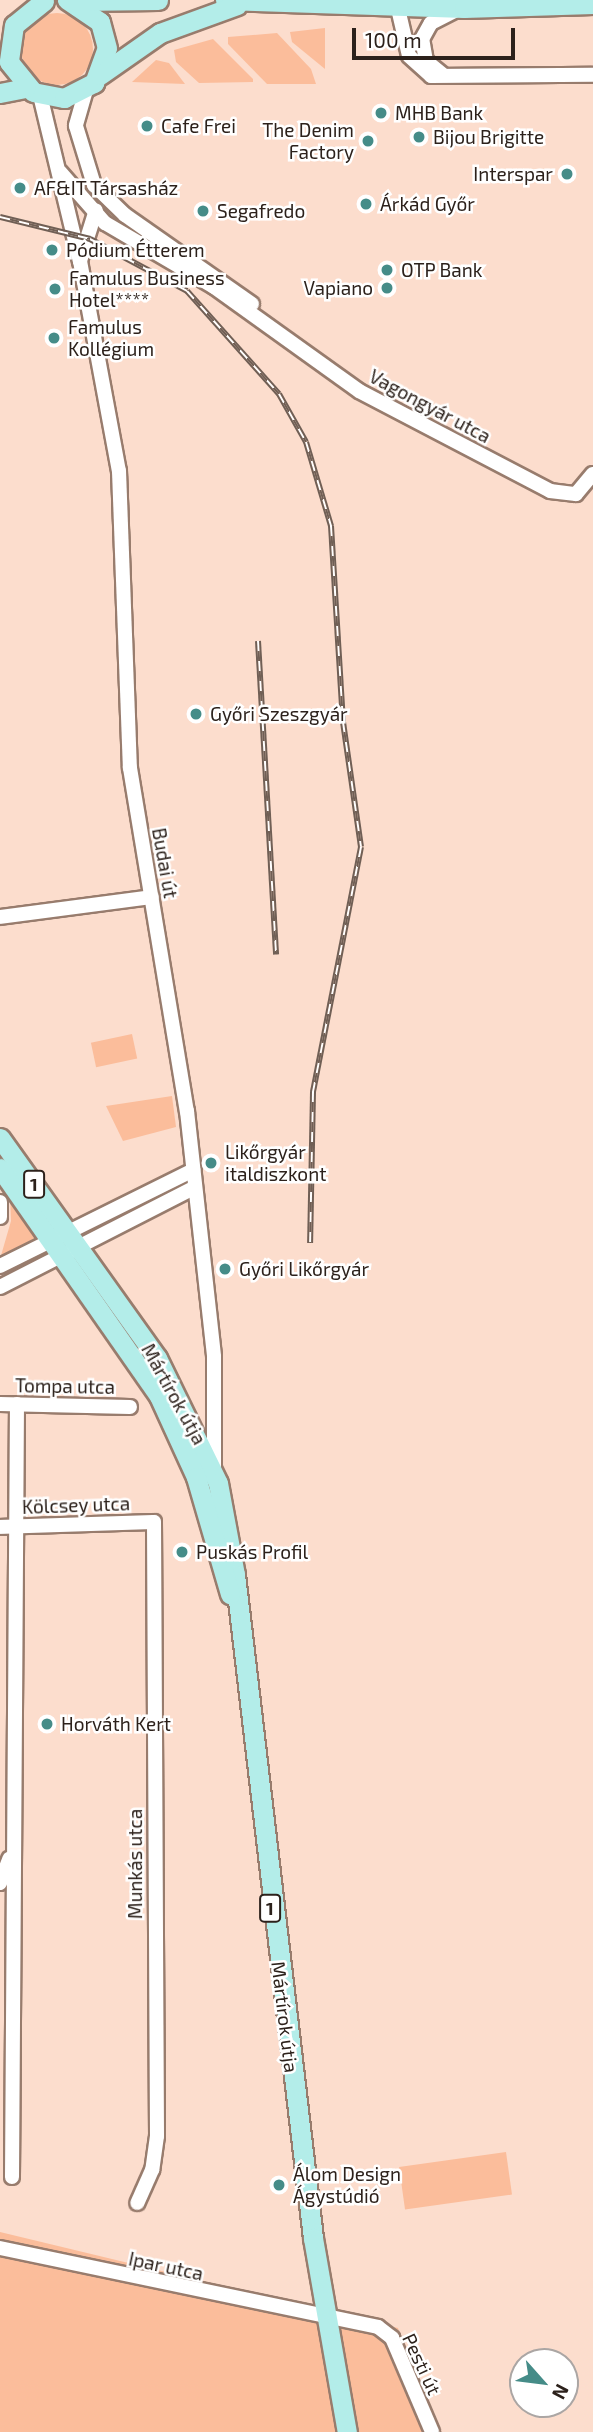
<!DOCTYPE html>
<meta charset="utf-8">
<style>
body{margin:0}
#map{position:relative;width:593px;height:2432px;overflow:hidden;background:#fcddcd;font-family:"Exo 2",sans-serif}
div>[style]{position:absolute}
.green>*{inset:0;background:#fbbd9b;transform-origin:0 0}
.round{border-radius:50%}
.roads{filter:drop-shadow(2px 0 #987c6d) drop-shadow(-2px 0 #987c6d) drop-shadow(0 2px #987c6d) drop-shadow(0 -2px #987c6d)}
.minor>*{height:14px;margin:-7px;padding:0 7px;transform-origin:7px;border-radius:7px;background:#fff}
.major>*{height:19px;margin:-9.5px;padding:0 9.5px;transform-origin:9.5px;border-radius:9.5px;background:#b3ede9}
.rail>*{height:6px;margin-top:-3px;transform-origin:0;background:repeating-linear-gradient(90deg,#fff 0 10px,#705f55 0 20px);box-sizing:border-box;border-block:2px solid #705f55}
.dots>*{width:19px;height:19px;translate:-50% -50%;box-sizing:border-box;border:4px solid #fff;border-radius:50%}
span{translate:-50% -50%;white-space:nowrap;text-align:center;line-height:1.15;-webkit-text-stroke:5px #fff;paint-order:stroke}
.shield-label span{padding:2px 5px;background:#fff;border:2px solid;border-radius:5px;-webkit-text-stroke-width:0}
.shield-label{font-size:18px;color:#2c211b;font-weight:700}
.poi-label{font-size:19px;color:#2c211b}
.left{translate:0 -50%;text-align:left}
.right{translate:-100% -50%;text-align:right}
.street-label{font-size:19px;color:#2c211b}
.north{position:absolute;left:509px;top:2348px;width:70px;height:70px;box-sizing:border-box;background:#fff;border:2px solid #aba6a4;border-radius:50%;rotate:118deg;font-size:19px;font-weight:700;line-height:28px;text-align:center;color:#2c211b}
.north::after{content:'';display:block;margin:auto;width:24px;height:32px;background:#458c88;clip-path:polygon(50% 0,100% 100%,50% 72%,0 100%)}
.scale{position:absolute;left:352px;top:28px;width:163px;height:32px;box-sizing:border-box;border:4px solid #2c211b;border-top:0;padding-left:9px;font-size:21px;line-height:24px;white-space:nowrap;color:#2c211b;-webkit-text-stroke:5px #fff;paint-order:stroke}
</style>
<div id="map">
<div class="green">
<i class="round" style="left:21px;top:13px;width:72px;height:72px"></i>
<i style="clip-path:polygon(325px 28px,325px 69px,292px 42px,290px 32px)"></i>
<i style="clip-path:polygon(277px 33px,311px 69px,316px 84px,267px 84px,228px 44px,228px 37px)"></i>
<i style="clip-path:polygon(213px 39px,253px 79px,253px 82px,199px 83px,176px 62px,174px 50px)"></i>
<i style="clip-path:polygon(156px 60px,169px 63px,185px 84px,132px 82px)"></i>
<i style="left:132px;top:1034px;width:25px;height:42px;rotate:78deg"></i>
<i style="clip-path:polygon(172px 1096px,176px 1127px,123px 1141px,106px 1106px)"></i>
<i style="clip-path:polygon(10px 1195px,40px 1237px,0 1259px,11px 1221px)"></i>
<i style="left:506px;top:2152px;width:43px;height:108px;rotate:82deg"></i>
<i style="clip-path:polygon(0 2232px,398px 2328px,432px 2432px,0 2432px)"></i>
</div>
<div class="roads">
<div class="minor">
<i style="left:396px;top:0;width:57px;rotate:76.9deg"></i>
<i style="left:409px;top:56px;width:30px;rotate:42deg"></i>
<i style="left:431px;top:76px;width:162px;rotate:-0.4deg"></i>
<i style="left:442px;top:74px;width:21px;rotate:-141deg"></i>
<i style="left:426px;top:61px;width:22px;rotate:-100deg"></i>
<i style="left:422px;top:39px;width:18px;rotate:-61deg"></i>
<i style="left:431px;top:23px;width:28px;rotate:-27deg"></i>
<i style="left:86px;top:90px;width:37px;rotate:106deg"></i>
<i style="left:76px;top:126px;width:62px;rotate:73deg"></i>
<i style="left:94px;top:185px;width:43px;rotate:44.1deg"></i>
<i style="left:125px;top:215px;width:155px;rotate:35deg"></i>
<i style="left:40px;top:95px;width:171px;rotate:76.5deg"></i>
<i style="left:80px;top:261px;width:214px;rotate:79.5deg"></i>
<i style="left:119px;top:471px;width:297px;rotate:87.9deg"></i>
<i style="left:130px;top:768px;width:348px;rotate:80.6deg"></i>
<i style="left:187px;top:1111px;width:247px;rotate:83.7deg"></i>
<i style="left:214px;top:1357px;width:114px;rotate:90deg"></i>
<i style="left:60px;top:172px;width:68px;rotate:48.6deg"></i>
<i style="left:105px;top:223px;width:126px;rotate:30.4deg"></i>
<i style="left:214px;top:287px;width:178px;rotate:35.6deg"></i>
<i style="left:359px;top:391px;width:216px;rotate:27.6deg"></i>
<i style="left:550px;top:491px;width:26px;rotate:7deg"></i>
<i style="left:576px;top:494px;width:26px;rotate:-50deg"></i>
<i style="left:80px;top:261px;width:53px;rotate:-72.6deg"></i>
<i style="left:0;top:917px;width:153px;rotate:-7.5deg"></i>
<i style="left:0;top:1202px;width:15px;rotate:90deg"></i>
<i style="left:0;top:1266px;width:216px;rotate:-26.4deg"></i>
<i style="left:0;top:1287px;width:219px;rotate:-27.1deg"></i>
<i style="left:0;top:1404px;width:130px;rotate:1.3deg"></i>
<i style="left:0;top:1527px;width:154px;rotate:-1.9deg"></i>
<i style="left:154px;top:1522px;width:614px;rotate:89.72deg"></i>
<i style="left:157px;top:2136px;width:34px;rotate:98deg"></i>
<i style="left:152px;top:2170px;width:36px;rotate:114deg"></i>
<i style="left:0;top:1883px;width:26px;rotate:-69deg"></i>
<i style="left:12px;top:2177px;width:773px;rotate:-89.63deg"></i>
<i style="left:0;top:2248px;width:386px;rotate:11.8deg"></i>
<i style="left:378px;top:2327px;width:18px;rotate:38deg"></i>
<i style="left:392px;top:2338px;width:102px;rotate:66.9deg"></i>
</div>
<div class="major">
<i style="left:225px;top:0;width:239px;rotate:1.9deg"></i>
<i style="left:464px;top:8px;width:129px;rotate:-1.8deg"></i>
<i style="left:44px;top:1px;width:38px;rotate:141deg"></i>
<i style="left:14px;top:25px;width:37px;rotate:98deg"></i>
<i style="left:9px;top:62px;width:38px;rotate:51deg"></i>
<i style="left:33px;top:92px;width:32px;rotate:11deg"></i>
<i style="left:64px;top:98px;width:34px;rotate:-27deg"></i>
<i style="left:94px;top:83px;width:37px;rotate:-70deg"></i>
<i style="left:107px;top:48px;width:27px;rotate:-105deg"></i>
<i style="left:100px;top:22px;width:40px;rotate:-146deg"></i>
<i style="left:77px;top:1px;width:81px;rotate:-0.7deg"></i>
<i style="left:100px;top:75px;width:73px;rotate:-35deg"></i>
<i style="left:160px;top:33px;width:82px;rotate:-20deg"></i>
<i style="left:0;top:93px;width:26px;rotate:-11deg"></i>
<i style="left:0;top:1138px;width:270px;rotate:54.5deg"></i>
<i style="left:157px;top:1358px;width:139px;rotate:64deg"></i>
<i style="left:218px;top:1483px;width:94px;rotate:79.5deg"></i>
<i style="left:235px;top:1575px;width:668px;rotate:83.29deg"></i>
<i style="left:313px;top:2238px;width:197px;rotate:80.1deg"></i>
<i style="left:0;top:1168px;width:278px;rotate:55.1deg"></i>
<i style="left:159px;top:1396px;width:89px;rotate:65.4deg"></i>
<i style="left:196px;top:1477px;width:122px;rotate:73.8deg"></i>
</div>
</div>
<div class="rail">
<i style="left:0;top:217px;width:93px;rotate:13.7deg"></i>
<i style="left:90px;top:239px;width:110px;rotate:28.2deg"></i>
<i style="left:187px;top:291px;width:138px;rotate:48.2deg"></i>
<i style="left:279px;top:394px;width:55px;rotate:60.6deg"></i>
<i style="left:306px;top:442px;width:88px;rotate:73.4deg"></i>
<i style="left:331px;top:526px;width:196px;rotate:86.5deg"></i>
<i style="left:343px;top:722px;width:126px;rotate:81.8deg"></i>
<i style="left:361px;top:847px;width:250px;rotate:101.1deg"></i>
<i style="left:313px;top:1092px;width:151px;rotate:91.1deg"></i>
<i style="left:258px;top:641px;width:314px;rotate:86.7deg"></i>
</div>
<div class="dots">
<i style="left:381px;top:113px;background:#458c88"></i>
<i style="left:147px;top:126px;background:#458c88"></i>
<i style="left:419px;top:137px;background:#458c88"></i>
<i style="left:368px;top:141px;background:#458c88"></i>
<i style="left:567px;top:174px;background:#458c88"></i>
<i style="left:20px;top:188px;background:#458c88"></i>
<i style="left:366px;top:204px;background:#458c88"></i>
<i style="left:203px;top:211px;background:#458c88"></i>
<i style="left:52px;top:250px;background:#458c88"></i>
<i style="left:387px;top:270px;background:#458c88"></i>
<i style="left:387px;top:288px;background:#458c88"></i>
<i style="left:55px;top:289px;background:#458c88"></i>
<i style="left:54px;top:338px;background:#458c88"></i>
<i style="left:196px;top:714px;background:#458c88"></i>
<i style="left:211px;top:1163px;background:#458c88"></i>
<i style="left:225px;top:1269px;background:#458c88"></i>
<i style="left:182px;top:1552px;background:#458c88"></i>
<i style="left:47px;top:1724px;background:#458c88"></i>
<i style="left:279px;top:2185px;background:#458c88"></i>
</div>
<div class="shield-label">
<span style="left:34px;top:1184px">1</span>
<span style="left:270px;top:1908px">1</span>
</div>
<div class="poi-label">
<span class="left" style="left:395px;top:113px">MHB Bank</span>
<span class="left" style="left:161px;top:126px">Cafe Frei</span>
<span class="right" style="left:354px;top:141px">The Denim<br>Factory</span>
<span class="left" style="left:433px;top:137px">Bijou Brigitte</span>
<span class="right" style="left:553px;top:174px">Interspar</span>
<span class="left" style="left:34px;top:188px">AF&amp;IT Társasház</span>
<span class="left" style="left:380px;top:204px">Árkád Győr</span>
<span class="left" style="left:217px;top:211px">Segafredo</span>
<span class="left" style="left:66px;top:250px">Pódium Étterem</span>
<span class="left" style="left:401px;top:270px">OTP Bank</span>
<span class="left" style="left:69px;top:289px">Famulus Business<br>Hotel****</span>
<span class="right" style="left:373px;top:288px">Vapiano</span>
<span class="left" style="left:68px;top:338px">Famulus<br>Kollégium</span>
<span class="left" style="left:210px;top:714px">Győri Szeszgyár</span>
<span class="left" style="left:225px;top:1163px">Likőrgyár<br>italdiszkont</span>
<span class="left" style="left:239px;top:1269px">Győri Likőrgyár</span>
<span class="left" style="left:196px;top:1552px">Puskás Profil</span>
<span class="left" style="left:61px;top:1724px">Horváth Kert</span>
<span class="left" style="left:293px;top:2185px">Álom Design<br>Ágystúdió</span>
</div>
<div class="street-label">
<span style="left:430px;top:406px;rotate:28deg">Vagongyár utca</span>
<span style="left:165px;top:863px;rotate:80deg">Budai út</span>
<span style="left:65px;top:1386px;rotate:1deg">Tompa utca</span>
<span style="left:174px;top:1394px;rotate:61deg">Mártírok útja</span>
<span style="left:76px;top:1505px;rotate:-2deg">Kölcsey utca</span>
<span style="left:135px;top:1864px;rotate:-90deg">Munkás utca</span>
<span style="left:285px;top:2017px;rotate:83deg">Mártírok útja</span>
<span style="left:166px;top:2266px;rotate:12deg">Ipar utca</span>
<span style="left:422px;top:2364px;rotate:65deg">Pesti út</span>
</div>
<div class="north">N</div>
<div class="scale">100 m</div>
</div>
